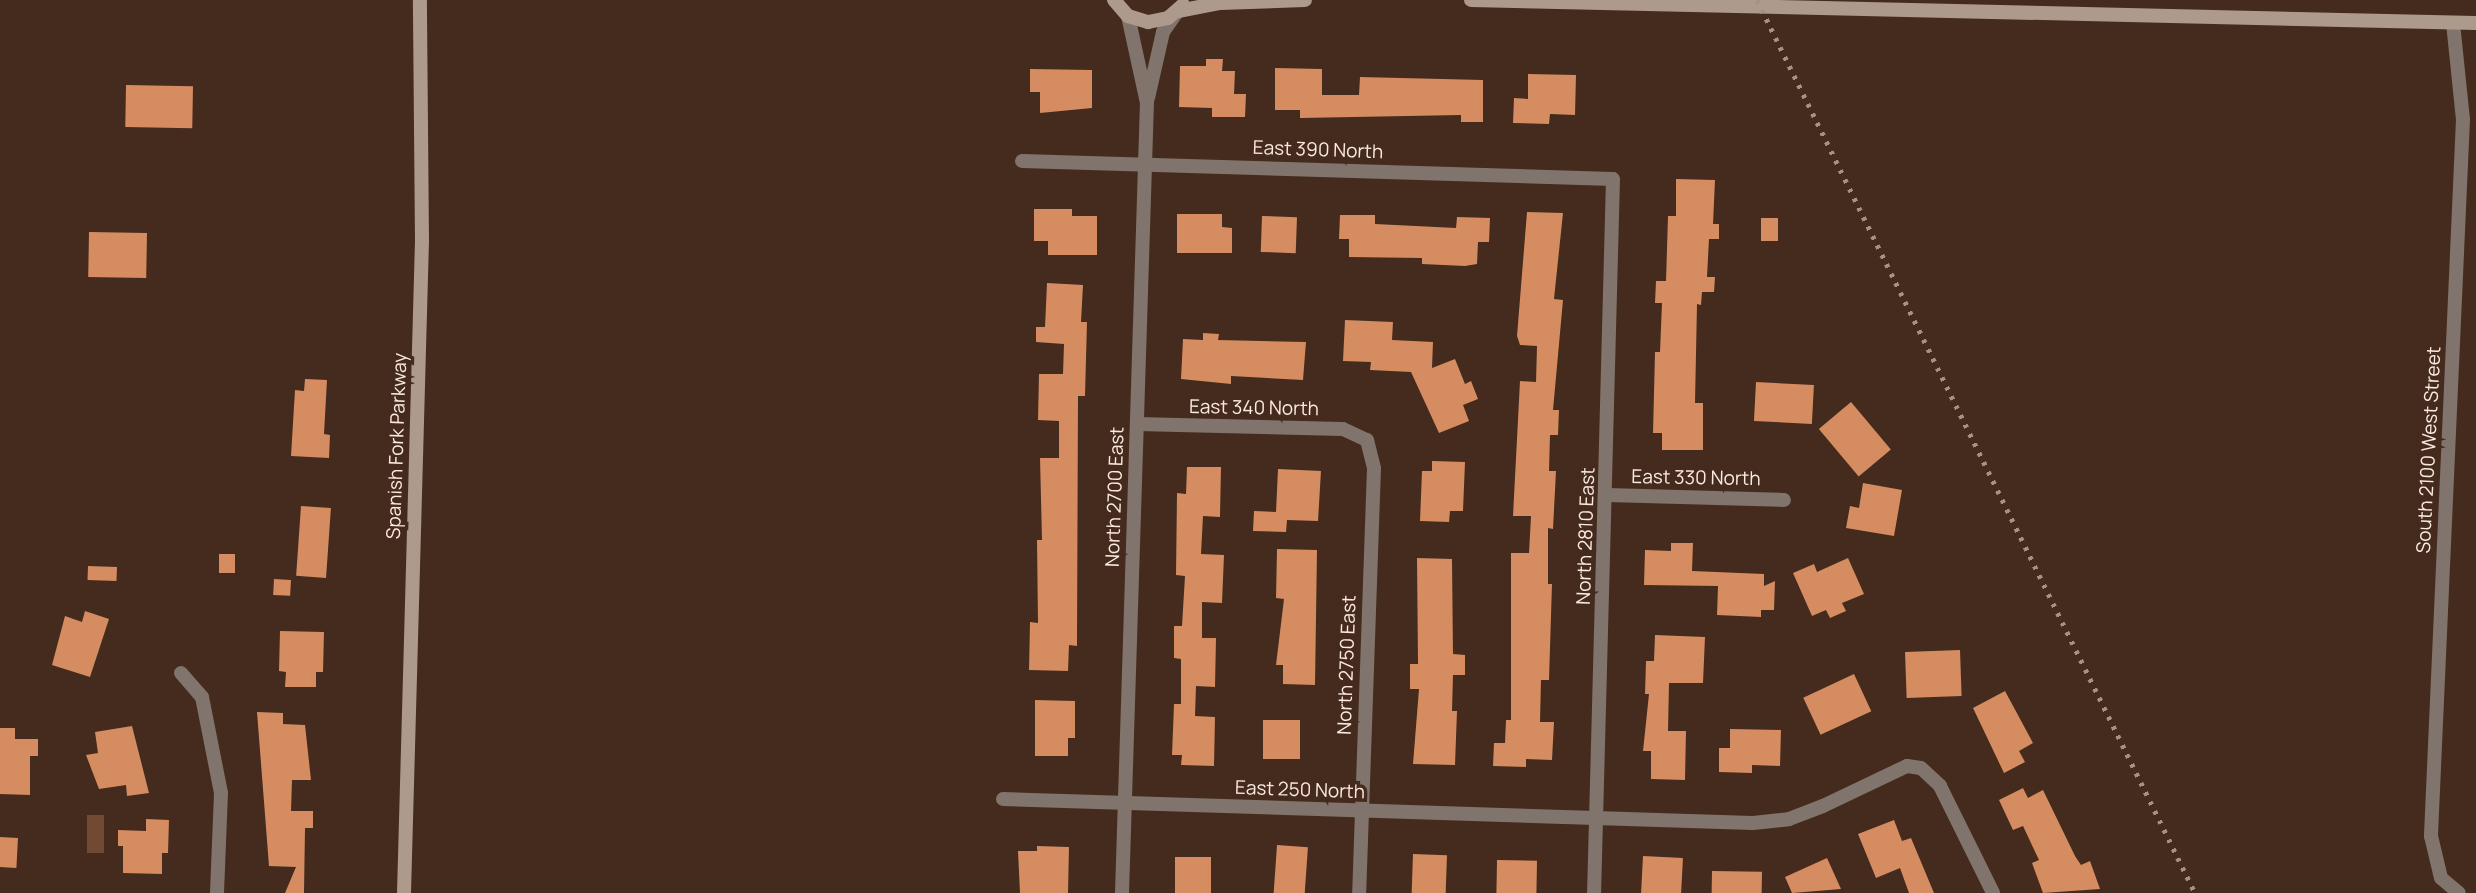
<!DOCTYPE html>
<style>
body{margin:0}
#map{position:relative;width:2476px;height:893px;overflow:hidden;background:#442b1d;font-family:Manrope,sans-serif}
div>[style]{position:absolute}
.green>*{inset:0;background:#724932;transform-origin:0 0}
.building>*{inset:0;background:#d58c61;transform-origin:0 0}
.street>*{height:14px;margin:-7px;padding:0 7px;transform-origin:7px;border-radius:7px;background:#81746d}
.secondary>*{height:14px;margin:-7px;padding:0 7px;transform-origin:7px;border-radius:7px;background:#ae998d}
.rail>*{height:5px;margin-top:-2.5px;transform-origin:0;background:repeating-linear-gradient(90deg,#a59185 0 3.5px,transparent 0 10.5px)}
span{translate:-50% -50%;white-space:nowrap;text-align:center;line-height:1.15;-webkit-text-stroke:7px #442b1d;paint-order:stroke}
.street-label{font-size:19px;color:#fbeae1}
</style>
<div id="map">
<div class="green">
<i style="left:87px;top:815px;width:17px;height:38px"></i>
</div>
<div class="building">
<i style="clip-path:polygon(1206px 59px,1223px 59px,1222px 71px,1235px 71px,1234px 94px,1246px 94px,1245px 117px,1212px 117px,1212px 108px,1179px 107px,1180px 66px,1206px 66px)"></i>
<i style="clip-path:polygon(1275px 68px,1322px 69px,1322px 95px,1359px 95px,1360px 77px,1483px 80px,1483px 122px,1461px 122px,1461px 115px,1300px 118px,1300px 110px,1275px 110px)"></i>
<i style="clip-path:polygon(1030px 69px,1092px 70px,1092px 108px,1040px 113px,1040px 92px,1030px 92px)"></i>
<i style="clip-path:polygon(1528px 74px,1576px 75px,1575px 115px,1550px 114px,1549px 124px,1513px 123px,1514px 98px,1528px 99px)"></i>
<i style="left:126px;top:85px;width:67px;height:42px;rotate:1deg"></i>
<i style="clip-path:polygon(1676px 179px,1715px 180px,1713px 224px,1719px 224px,1719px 239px,1709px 239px,1707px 277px,1715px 277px,1714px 292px,1702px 292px,1701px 305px,1697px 304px,1695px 403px,1703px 403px,1703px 450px,1662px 450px,1662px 433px,1653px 433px,1655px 352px,1660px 352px,1662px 303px,1655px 303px,1656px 281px,1666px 281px,1668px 216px,1676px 216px)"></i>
<i style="clip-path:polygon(1034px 209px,1072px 209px,1072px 216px,1097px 216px,1097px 255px,1048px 255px,1048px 241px,1034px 241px)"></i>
<i style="clip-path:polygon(1527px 212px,1563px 213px,1554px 299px,1563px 300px,1553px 410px,1559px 410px,1558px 435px,1550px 435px,1549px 471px,1556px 471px,1553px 529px,1548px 528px,1548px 584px,1552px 584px,1549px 680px,1541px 680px,1540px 722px,1554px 722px,1552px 760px,1526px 759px,1526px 767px,1493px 766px,1494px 743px,1505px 743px,1506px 720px,1511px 720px,1511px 553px,1529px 553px,1531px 516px,1513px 516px,1520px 381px,1536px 382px,1537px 346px,1520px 345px,1517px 336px)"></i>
<i style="clip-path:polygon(1177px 214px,1222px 214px,1222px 227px,1232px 228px,1232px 253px,1177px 253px)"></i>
<i style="clip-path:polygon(1340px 215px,1375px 215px,1375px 224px,1456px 228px,1457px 217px,1490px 218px,1489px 242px,1478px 242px,1477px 264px,1465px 266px,1422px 264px,1422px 258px,1349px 257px,1349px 239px,1339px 239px)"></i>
<i style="left:1262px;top:216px;width:35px;height:36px;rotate:2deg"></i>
<i style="left:1761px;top:218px;width:17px;height:23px"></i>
<i style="left:89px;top:232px;width:58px;height:45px;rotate:1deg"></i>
<i style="clip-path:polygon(1047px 283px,1083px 285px,1081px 322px,1087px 322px,1085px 396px,1078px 396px,1077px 646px,1069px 645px,1068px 671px,1029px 670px,1030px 622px,1038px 623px,1037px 540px,1042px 540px,1040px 458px,1059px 458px,1059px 421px,1038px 420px,1039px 374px,1063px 374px,1064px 344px,1036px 342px,1036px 327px,1045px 327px)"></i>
<i style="clip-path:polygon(1345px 320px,1393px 322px,1392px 340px,1433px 342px,1432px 368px,1455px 359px,1465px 384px,1471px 381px,1478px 399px,1463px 405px,1469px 421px,1439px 433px,1411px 372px,1370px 370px,1371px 362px,1343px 361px)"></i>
<i style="clip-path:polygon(1203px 333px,1219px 334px,1218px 340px,1306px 342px,1303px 380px,1231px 376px,1231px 384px,1181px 379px,1183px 339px,1203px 340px)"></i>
<i style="clip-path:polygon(305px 379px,327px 380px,324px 434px,330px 435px,329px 458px,291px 456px,295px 390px,304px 391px)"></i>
<i style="left:1756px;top:382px;width:58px;height:39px;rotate:3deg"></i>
<i style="left:1851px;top:402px;width:62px;height:42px;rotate:50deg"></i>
<i style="clip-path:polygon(1432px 461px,1465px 462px,1463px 511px,1450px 511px,1449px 522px,1420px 521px,1422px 471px,1432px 471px)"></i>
<i style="clip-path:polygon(1187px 467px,1221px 467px,1220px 517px,1203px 516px,1201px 554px,1224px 555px,1222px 603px,1202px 602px,1202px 638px,1216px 638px,1215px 687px,1196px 686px,1195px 716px,1215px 717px,1214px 766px,1181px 765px,1182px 755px,1172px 755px,1174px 704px,1181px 704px,1181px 659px,1174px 658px,1174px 626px,1182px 626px,1185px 576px,1176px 575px,1177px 493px,1186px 494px)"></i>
<i style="clip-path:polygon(1278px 469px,1321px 471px,1318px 521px,1287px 520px,1286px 532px,1253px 531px,1254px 511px,1276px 512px)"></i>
<i style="clip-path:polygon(1863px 483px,1902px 490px,1894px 536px,1846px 528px,1850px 506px,1859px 508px)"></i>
<i style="left:301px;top:506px;width:30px;height:70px;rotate:4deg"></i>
<i style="clip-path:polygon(1671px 543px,1693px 543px,1692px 571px,1764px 574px,1764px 586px,1775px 581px,1774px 610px,1761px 610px,1761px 617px,1717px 615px,1718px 586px,1644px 585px,1645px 550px,1671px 551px)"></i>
<i style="clip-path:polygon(1277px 549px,1317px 550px,1315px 685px,1283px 684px,1283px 665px,1276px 665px,1284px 599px,1276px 598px)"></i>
<i style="left:219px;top:554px;width:16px;height:19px"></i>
<i style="clip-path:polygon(1417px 558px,1452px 559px,1453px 654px,1465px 655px,1465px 675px,1453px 675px,1452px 711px,1457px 711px,1455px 765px,1413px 764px,1419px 689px,1410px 689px,1410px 664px,1418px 664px)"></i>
<i style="clip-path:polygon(1848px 558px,1864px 594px,1842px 603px,1846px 611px,1830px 618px,1826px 610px,1812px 616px,1793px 573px,1814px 564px,1817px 572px)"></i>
<i style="left:88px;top:566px;width:29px;height:14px;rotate:2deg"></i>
<i style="left:274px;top:579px;width:17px;height:16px;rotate:3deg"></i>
<i style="clip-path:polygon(85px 611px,109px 619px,90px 677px,52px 665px,65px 616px,82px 622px)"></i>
<i style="clip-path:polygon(280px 631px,324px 632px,323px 672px,316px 672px,316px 687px,285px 687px,286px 672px,279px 671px)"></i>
<i style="clip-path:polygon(1655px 635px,1705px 637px,1703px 683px,1669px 683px,1668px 731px,1686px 731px,1685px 780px,1651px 779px,1651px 751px,1643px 751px,1649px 694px,1645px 694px,1646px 661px,1654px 661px)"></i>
<i style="left:1960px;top:650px;width:46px;height:55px;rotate:88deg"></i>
<i style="left:1854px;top:674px;width:41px;height:56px;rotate:65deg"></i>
<i style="clip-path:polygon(2005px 691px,2033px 743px,2019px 751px,2025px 762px,2004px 773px,1973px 708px)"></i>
<i style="clip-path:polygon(1035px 700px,1075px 701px,1075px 738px,1068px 738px,1068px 756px,1035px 756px)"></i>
<i style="clip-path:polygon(257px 712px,283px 713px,283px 724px,305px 725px,311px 780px,292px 780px,291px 811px,313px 811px,313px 828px,305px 828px,304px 893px,285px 893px,296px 867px,269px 866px)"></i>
<i style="left:1263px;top:720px;width:37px;height:39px"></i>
<i style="clip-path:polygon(132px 726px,149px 793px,127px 796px,126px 785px,99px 789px,86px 755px,98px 753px,95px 732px)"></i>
<i style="clip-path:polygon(0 728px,15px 728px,15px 739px,38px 739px,38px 756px,30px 756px,30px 795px,0 794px)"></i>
<i style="clip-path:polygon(1730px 729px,1781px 730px,1780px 766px,1752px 765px,1752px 773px,1719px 772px,1719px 748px,1730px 748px)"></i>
<i style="clip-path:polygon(2023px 788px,2028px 798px,2043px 790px,2075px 856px,2081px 865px,2090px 861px,2100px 889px,2043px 893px,2032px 863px,2039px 860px,2023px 826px,2013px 830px,1999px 800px)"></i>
<i style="clip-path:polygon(146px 819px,169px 820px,168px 853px,162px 853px,162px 874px,123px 873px,123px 846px,118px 846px,118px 830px,146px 831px)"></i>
<i style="clip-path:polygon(1894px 820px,1902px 841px,1911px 838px,1934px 893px,1909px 893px,1900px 868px,1876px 878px,1858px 834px)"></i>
<i style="left:0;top:837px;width:18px;height:30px;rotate:3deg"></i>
<i style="left:1277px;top:845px;width:31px;height:48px;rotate:4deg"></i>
<i style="clip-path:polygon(1037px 846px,1069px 847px,1068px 893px,1020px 893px,1018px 851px,1037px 851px)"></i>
<i style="left:1413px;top:854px;width:34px;height:39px;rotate:2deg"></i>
<i style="left:1643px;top:856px;width:40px;height:37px;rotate:3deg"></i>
<i style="left:1175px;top:857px;width:36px;height:36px"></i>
<i style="clip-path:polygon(1827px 858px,1841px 889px,1792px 893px,1785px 877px)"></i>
<i style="left:1497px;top:860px;width:40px;height:33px;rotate:1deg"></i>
<i style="left:1712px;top:871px;width:50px;height:22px;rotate:1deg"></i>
</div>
<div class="street">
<i style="left:2453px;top:23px;width:97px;rotate:84.1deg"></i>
<i style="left:2463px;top:119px;width:718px;rotate:92.56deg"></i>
<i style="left:2431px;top:836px;width:43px;rotate:76.6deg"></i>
<i style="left:2441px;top:878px;width:23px;rotate:40deg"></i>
<i style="left:1148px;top:98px;width:68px;rotate:-77.2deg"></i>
<i style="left:1163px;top:32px;width:24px;rotate:-55deg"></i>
<i style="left:1022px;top:161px;width:591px;rotate:1.74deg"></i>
<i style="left:1613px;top:179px;width:714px;rotate:91.52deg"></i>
<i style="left:1137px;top:424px;width:206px;rotate:1.4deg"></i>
<i style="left:1343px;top:429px;width:26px;rotate:25deg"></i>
<i style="left:1367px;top:440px;width:29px;rotate:76deg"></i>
<i style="left:1374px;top:468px;width:425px;rotate:92deg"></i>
<i style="left:1607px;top:495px;width:177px;rotate:1.6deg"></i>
<i style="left:181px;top:673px;width:32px;rotate:49deg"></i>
<i style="left:202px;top:697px;width:98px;rotate:78.8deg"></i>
<i style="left:221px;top:793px;width:100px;rotate:92.3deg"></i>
<i style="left:1003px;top:799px;width:750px;rotate:1.83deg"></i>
<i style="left:1753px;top:823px;width:36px;rotate:-6deg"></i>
<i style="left:1789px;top:819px;width:36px;rotate:-21deg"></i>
<i style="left:1823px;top:806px;width:93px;rotate:-25.5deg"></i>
<i style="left:1907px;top:766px;width:14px;rotate:8deg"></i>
<i style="left:1921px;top:768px;width:26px;rotate:43deg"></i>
<i style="left:1940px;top:786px;width:119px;rotate:63.6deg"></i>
<i style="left:1122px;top:893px;width:790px;rotate:-88.19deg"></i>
<i style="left:1147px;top:103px;width:89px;rotate:-102.3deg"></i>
</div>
<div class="secondary">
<i style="left:1114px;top:0;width:21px;rotate:49deg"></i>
<i style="left:1128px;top:16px;width:21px;rotate:17deg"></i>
<i style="left:1148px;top:22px;width:20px;rotate:-11deg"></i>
<i style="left:1168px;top:18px;width:20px;rotate:-41deg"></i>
<i style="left:1471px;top:0;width:1005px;rotate:1.31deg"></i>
<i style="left:1178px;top:11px;width:43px;rotate:-10.8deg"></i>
<i style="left:1220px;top:3px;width:85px;rotate:-2deg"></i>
<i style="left:404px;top:893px;width:651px;rotate:-88.42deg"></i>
<i style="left:422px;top:242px;width:242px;rotate:-90.5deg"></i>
</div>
<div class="rail">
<i style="left:1757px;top:0;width:995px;rotate:63.87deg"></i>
</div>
<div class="street-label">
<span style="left:1318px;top:150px;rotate:2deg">East 390 North</span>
<span style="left:1254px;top:408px;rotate:1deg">East 340 North</span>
<span style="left:397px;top:446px;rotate:-88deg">Spanish Fork Parkway</span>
<span style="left:2429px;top:450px;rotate:-87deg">South 2100 West Street</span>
<span style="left:1696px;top:478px;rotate:1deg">East 330 North</span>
<span style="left:1115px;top:497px;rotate:-88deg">North 2700 East</span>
<span style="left:1586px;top:536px;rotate:-88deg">North 2810 East</span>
<span style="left:1347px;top:665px;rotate:-88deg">North 2750 East</span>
<span style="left:1300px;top:790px;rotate:2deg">East 250 North</span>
</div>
</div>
